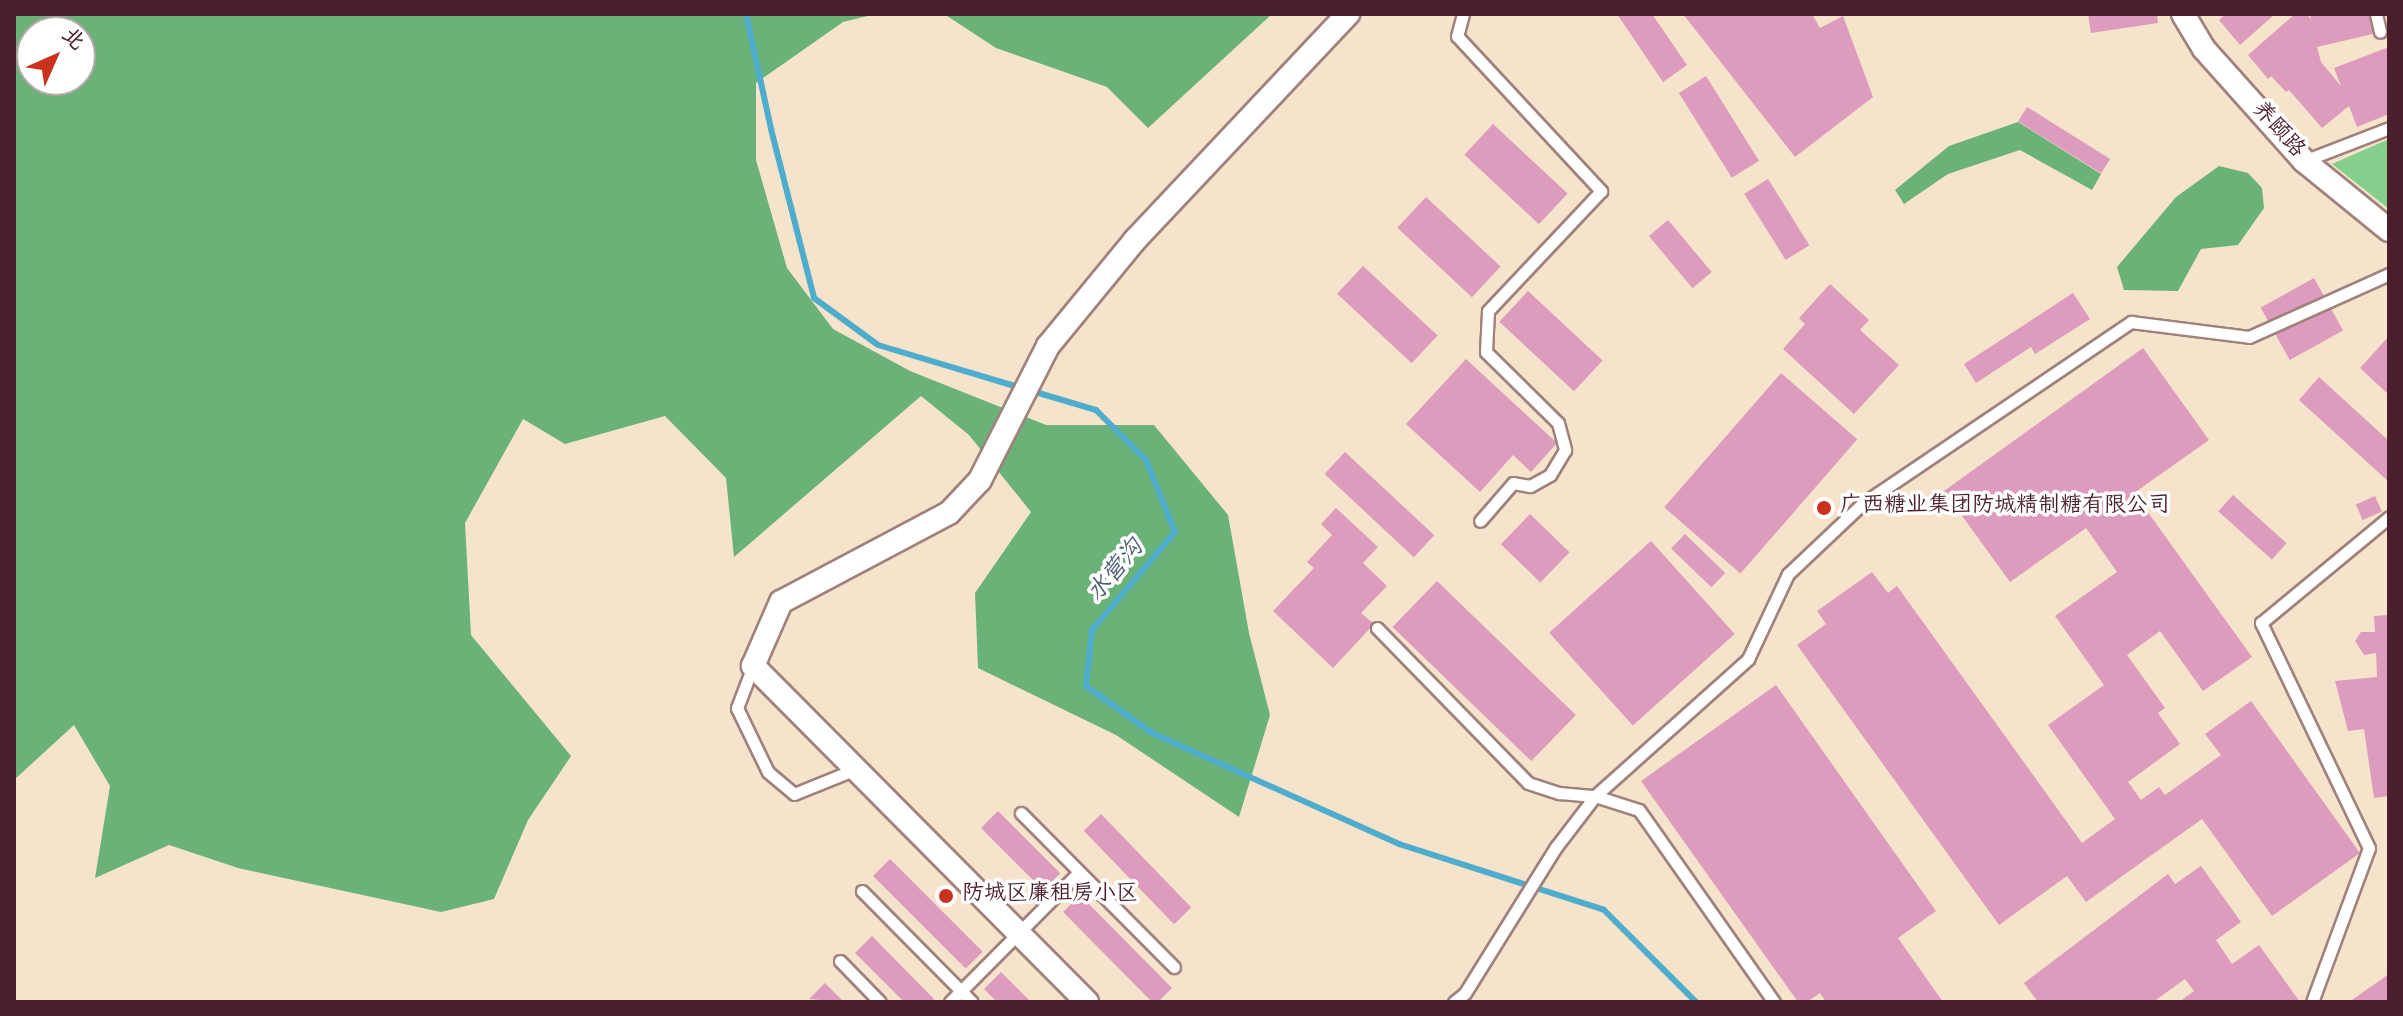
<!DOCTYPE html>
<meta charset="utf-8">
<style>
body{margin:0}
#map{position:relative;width:2403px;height:1016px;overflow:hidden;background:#f6e3cc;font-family:"Gochi Hand","LXGW WenKai TC",sans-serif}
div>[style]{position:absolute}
.green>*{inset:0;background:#84cf8c}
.forest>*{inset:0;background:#6bb278}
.stream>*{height:6px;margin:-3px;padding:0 3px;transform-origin:3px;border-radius:3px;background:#4eaccd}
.building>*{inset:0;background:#dd9bbe;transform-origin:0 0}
.roads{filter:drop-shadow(2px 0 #a0817c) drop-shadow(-2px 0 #a0817c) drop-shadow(0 2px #a0817c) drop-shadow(0 -2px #a0817c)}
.service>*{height:11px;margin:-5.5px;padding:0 5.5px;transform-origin:5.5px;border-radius:5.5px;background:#fff}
.minor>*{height:22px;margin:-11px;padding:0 11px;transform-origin:11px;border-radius:11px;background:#fff}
.dots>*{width:22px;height:22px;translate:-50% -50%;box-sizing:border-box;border:4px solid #fff;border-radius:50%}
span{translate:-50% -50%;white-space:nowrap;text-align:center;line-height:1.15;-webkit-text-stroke:7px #fff;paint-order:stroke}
.street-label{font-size:22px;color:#4a1f2b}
.poi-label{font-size:22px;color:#4a1f2b}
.left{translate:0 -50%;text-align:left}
.water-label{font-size:24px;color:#4c5e74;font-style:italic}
.frame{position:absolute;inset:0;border:16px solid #4a1f2b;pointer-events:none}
.north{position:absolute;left:16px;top:16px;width:80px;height:80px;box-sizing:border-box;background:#fff;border:2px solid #b7a5aa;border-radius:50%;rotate:45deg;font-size:22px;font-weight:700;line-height:32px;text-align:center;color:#4a1f2b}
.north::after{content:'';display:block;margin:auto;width:28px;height:36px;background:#c8321e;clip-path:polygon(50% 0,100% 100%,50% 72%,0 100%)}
</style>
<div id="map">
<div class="green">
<i style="clip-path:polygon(2389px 139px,2389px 209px,2332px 164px)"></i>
</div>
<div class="forest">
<i style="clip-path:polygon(evenodd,14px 14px,876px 14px,843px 22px,756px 83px,756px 160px,787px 268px,833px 329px,910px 371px,1046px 425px,1154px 425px,1228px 515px,1249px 633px,1270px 715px,1239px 817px,1116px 735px,978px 668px,975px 593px,1031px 512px,969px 435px,921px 396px,734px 557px,726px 478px,665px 416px,565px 444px,523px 419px,465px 523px,471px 635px,571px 756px,528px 820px,494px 899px,441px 912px,238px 868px,169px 845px,95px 878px,110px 786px,74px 725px,14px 780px,14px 14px,32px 32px,80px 32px,80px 80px,32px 80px,32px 32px)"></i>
<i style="clip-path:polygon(944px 14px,1272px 14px,1148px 128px,1107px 87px,996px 48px)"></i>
<i style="clip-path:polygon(2018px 122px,2101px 174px,2092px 190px,2020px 150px,1948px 174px,1904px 204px,1895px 190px,1949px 146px)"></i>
<i style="clip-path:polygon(2219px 166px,2248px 173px,2262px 188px,2264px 208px,2238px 245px,2201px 249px,2178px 291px,2124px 290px,2117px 267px,2176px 197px)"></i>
</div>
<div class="stream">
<i style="left:746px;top:14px;width:118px;rotate:77.7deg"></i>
<i style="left:771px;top:129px;width:174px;rotate:75.7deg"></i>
<i style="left:814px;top:298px;width:79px;rotate:36.3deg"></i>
<i style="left:878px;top:345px;width:149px;rotate:16.7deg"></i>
<i style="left:1032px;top:391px;width:67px;rotate:16.5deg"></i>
<i style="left:1096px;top:410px;width:71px;rotate:45deg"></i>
<i style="left:1146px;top:460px;width:78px;rotate:68.1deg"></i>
<i style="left:1175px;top:532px;width:128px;rotate:130.3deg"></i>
<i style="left:1092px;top:630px;width:56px;rotate:96.1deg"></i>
<i style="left:1086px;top:686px;width:81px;rotate:35.5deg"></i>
<i style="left:1152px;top:733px;width:271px;rotate:24.2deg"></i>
<i style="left:1399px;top:844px;width:215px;rotate:17.8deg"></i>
<i style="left:1604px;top:910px;width:130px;rotate:45deg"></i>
</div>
<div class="building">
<i style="clip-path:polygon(1617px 14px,1652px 14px,1687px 65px,1663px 82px)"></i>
<i style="clip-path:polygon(1683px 14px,1812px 14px,1820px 28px,1843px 16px,1873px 97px,1795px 157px)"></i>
<i style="clip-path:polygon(2088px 14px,2157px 14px,2158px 23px,2091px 33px)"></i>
<i style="clip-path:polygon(2226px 14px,2275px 14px,2240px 45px,2219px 20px)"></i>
<i style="clip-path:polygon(2295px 14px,2306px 14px,2311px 19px,2310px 14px,2369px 14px,2373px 34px,2317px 47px,2321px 62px,2341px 86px,2334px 68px,2389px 47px,2389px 114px,2357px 127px,2349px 106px,2322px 128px,2289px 90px,2286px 92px,2271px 76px,2268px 79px,2248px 55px)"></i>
<i style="left:1706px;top:76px;width:100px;height:32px;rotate:58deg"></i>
<i style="left:2027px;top:107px;width:98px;height:17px;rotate:32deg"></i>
<i style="left:1493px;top:124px;width:102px;height:42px;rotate:43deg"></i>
<i style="left:1768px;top:179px;width:78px;height:28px;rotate:58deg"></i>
<i style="left:1426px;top:197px;width:102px;height:42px;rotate:43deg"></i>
<i style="left:1668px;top:220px;width:68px;height:25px;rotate:50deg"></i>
<i style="left:1363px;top:266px;width:102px;height:38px;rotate:43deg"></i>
<i style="left:2314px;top:278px;width:60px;height:61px;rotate:61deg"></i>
<i style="clip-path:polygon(1830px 284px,1869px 320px,1860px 330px,1899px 365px,1854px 414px,1783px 349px,1805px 324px,1799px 318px)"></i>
<i style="left:1528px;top:291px;width:102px;height:42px;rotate:43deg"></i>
<i style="clip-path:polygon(2073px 293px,2090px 319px,2035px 354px,2031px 347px,1976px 383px,1964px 364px)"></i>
<i style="clip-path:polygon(2389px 336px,2388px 364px,2389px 395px,2360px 368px)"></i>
<i style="clip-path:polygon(2143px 348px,2209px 440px,2134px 493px,2252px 657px,2203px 691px,2160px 631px,2127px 655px,2165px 708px,2158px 713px,2180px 744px,2128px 782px,2141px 800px,2159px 787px,2165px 795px,2221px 755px,2205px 734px,2251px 701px,2360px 853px,2272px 916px,2202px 819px,2086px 902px,2067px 876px,1999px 925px,1797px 645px,1826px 624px,1817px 611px,1872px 572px,1888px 593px,1897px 586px,2082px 843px,2115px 819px,2048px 725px,2104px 685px,2055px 616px,2117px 572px,2086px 528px,2010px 582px,1944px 491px)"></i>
<i style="clip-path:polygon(1466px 359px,1557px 443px,1531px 472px,1513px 455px,1480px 492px,1406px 424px)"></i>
<i style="left:1781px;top:373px;width:101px;height:178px;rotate:41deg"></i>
<i style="clip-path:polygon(2319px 377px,2389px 441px,2389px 482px,2299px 400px)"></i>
<i style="left:1345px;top:452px;width:122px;height:30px;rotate:43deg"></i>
<i style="left:2233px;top:495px;width:72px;height:22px;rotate:42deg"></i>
<i style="left:2375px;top:496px;width:17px;height:21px;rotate:66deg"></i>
<i style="clip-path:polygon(1336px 508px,1378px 547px,1363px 563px,1387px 586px,1361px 613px,1374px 624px,1333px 668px,1273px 611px,1314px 568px,1307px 562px,1332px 535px,1321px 524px)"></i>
<i style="left:1530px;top:514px;width:55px;height:42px;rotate:44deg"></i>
<i style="left:1685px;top:534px;width:56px;height:20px;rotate:44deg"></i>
<i style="left:1651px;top:541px;width:125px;height:137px;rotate:48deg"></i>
<i style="left:1437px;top:581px;width:193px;height:64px;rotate:44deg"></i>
<i style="clip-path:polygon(2389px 615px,2389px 796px,2374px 798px,2364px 729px,2348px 731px,2335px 681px,2377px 677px,2376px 653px,2364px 655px,2355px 641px,2361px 632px,2375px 632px,2374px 616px)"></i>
<i style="clip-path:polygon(1776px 685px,1936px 911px,1898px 938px,1943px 1002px,1826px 1002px,1820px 993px,1807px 1002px,1798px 1002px,1641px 781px)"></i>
<i style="left:998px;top:811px;width:88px;height:24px;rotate:45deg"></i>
<i style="left:1101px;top:814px;width:130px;height:24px;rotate:46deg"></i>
<i style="left:890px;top:859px;width:131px;height:24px;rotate:45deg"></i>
<i style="clip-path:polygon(2201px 866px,2241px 922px,2216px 940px,2232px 964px,2259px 945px,2300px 1002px,2179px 1002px,2194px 991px,2185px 979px,2153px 1002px,2038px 1002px,2024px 983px,2168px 874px,2175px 884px)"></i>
<i style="clip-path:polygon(1080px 895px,1172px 988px,1158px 1002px,1152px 1002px,1063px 912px)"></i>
<i style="clip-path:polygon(872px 936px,934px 999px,931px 1002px,904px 1002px,855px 953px)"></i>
<i style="clip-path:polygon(1001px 972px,1031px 1002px,997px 1002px,984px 989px)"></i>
<i style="clip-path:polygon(2389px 974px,2389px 1002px,2349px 1002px)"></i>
<i style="clip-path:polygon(825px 983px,844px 1002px,809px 999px)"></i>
</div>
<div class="roads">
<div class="service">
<i style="left:1463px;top:14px;width:23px;rotate:105deg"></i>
<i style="left:1457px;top:36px;width:212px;rotate:47.1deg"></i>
<i style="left:1601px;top:191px;width:165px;rotate:133.3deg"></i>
<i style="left:1488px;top:311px;width:41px;rotate:92.8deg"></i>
<i style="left:1486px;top:352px;width:101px;rotate:44.6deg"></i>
<i style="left:1558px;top:423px;width:28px;rotate:75deg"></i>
<i style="left:1565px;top:450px;width:29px;rotate:121deg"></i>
<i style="left:1550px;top:475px;width:23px;rotate:151deg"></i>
<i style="left:1530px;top:486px;width:17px;rotate:-170deg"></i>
<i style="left:1513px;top:483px;width:50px;rotate:131deg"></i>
<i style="left:2376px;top:14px;width:18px;rotate:77deg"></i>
<i style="left:2304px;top:161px;width:91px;rotate:-21.2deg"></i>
<i style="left:1377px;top:628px;width:216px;rotate:45.7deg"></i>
<i style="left:1528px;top:783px;width:33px;rotate:18deg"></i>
<i style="left:1559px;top:793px;width:36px;rotate:5deg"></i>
<i style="left:1595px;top:796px;width:46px;rotate:17.7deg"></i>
<i style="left:1639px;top:810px;width:235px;rotate:54.9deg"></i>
<i style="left:753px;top:666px;width:45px;rotate:110.9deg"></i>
<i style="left:737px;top:708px;width:71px;rotate:64.2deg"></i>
<i style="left:768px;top:772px;width:34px;rotate:40deg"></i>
<i style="left:794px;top:794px;width:67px;rotate:-22deg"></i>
<i style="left:1021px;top:813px;width:217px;rotate:45.2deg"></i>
<i style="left:862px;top:891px;width:156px;rotate:45.3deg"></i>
<i style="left:840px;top:961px;width:57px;rotate:45.7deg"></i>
<i style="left:950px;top:1002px;width:183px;rotate:-45.2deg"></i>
<i style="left:1454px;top:1002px;width:14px;rotate:-39deg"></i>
<i style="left:1465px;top:993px;width:172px;rotate:-58.1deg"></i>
<i style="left:1556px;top:847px;width:64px;rotate:-52.6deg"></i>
<i style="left:1595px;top:796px;width:205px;rotate:-41.8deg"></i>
<i style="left:1748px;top:659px;width:94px;rotate:-64.8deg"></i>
<i style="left:1788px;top:574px;width:102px;rotate:-43.4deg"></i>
<i style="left:1862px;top:504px;width:325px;rotate:-34.1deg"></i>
<i style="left:2131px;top:322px;width:119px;rotate:7.2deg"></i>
<i style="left:2249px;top:337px;width:154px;rotate:-24.2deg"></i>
<i style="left:2312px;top:1002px;width:164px;rotate:-69.7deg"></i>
<i style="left:2369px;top:848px;width:250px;rotate:-115.6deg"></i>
<i style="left:2261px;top:623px;width:166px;rotate:-39.6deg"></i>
</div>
<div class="minor">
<i style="left:2183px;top:14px;width:41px;rotate:59deg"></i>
<i style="left:2204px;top:49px;width:150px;rotate:48.2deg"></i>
<i style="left:2304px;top:161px;width:109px;rotate:39.1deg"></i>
<i style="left:1087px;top:1002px;width:474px;rotate:-134.8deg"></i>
<i style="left:753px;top:666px;width:70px;rotate:-66.4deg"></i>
<i style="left:781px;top:602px;width:190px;rotate:-27.9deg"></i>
<i style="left:949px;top:513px;width:45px;rotate:-46.8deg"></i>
<i style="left:980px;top:480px;width:150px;rotate:-63.1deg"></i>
<i style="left:1048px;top:346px;width:137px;rotate:-50.6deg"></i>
<i style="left:1135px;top:240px;width:311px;rotate:-46.7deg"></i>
</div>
</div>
<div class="dots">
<i style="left:1824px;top:508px;background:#c8321e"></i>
<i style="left:946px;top:896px;background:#c8321e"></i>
</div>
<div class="street-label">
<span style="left:2277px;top:131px;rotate:48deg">养颐路</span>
</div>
<div class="poi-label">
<span class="left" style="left:1840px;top:508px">广西糖业集团防城精制糖有限公司</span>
<span class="left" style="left:962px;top:896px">防城区廉租房小区</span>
</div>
<div class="water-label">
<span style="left:1117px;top:572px;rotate:-50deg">水营沟</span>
</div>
<div class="frame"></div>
<div class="north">北</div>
</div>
